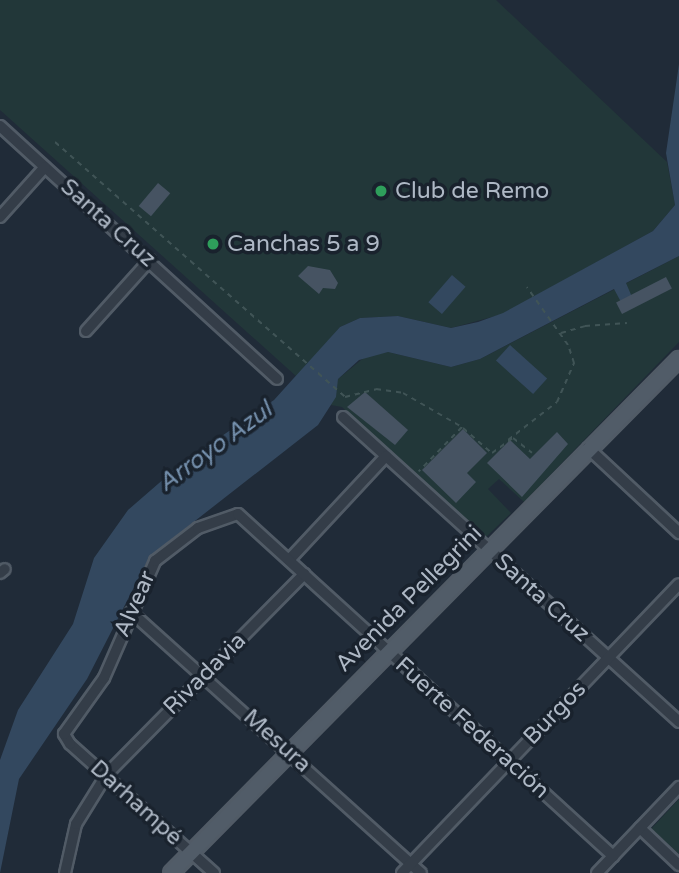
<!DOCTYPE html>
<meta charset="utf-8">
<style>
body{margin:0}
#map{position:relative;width:679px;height:873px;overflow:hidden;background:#202b38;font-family:"Varela Round",sans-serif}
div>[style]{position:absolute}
.green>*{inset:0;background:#223739}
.water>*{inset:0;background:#33485f;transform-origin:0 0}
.building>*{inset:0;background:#465362;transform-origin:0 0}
.path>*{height:2px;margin-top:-1px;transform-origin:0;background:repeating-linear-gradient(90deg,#405456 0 5px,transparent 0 10px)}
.roads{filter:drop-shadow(2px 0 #515b66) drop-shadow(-2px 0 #515b66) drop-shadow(0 2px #515b66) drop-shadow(0 -2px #515b66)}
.minor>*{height:10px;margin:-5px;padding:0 5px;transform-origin:5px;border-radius:5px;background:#343d48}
.major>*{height:14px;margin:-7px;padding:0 7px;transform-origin:7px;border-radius:7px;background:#515c68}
.dots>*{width:19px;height:19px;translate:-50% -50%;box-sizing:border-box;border:4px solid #19222d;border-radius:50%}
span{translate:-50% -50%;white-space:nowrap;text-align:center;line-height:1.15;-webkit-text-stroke:7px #19222d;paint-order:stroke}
.poi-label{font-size:23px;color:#aeb8c5}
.left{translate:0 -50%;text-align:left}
.street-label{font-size:23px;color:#aeb8c5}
.water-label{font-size:24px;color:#7590ad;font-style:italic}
</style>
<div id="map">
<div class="green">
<i style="clip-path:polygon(0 0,496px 0,667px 162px,675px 205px,653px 231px,503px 314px,451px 328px,398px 316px,360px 318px,340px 327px,297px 377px,0 110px)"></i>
<i style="clip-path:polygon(679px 256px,679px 342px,524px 502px,499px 479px,488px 489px,511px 513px,485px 538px,342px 407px,331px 405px,338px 379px,366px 356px,388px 352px,451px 367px,480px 359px)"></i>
<i style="clip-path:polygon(679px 799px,679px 854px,651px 829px)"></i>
</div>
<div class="water">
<i style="clip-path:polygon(679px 64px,679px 256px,626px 283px,632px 297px,621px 302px,614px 289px,480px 359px,451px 367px,388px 352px,359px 360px,338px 379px,336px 397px,318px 425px,150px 556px,87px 679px,19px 779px,0 873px,0 760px,18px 710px,73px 624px,94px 558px,128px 510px,181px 464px,274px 400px,340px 327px,360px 318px,398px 316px,451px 328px,478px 322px,503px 313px,653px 231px,675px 205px,666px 153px)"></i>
<i style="left:452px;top:275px;width:18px;height:36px;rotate:41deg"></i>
<i style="left:510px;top:345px;width:50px;height:21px;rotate:42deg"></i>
</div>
<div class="building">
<i style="left:158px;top:183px;width:16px;height:30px;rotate:40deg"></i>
<i style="clip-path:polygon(308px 266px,330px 270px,338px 283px,335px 289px,323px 288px,319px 294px,298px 276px)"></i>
<i style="left:666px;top:277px;width:13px;height:56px;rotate:63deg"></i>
<i style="clip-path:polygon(365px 392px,408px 430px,395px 445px,347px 407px)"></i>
<i style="clip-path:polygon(463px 429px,487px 453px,467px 473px,476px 482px,456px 503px,422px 470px)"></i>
<i style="clip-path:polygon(557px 432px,568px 444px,522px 497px,487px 463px,510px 440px,530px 459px)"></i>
</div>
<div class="path">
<i style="left:55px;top:142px;width:386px;rotate:41.3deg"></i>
<i style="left:345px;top:397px;width:32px;rotate:-14deg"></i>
<i style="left:376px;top:389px;width:27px;rotate:8deg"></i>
<i style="left:403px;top:393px;width:68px;rotate:30deg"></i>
<i style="left:462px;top:427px;width:62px;rotate:134.3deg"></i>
<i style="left:561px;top:333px;width:25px;rotate:-16deg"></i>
<i style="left:585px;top:326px;width:42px;rotate:-4.1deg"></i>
<i style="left:463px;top:428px;width:38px;rotate:41deg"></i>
<i style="left:492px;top:453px;width:26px;rotate:-36deg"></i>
<i style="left:513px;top:438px;width:24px;rotate:38deg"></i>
<i style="left:508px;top:440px;width:62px;rotate:-37.8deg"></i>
<i style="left:557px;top:402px;width:43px;rotate:-66.4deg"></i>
<i style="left:574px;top:363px;width:19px;rotate:-108deg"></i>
<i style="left:568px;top:345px;width:71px;rotate:-125.3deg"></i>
</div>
<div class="roads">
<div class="minor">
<i style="left:0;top:126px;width:375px;rotate:42.4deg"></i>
<i style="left:0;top:217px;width:67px;rotate:-48deg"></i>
<i style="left:86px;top:331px;width:96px;rotate:-48deg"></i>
<i style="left:343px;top:417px;width:454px;rotate:42.2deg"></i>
<i style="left:588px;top:448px;width:125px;rotate:43deg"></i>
<i style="left:289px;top:560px;width:142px;rotate:-47deg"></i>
<i style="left:0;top:573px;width:6px;rotate:-39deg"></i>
<i style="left:131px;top:612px;width:390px;rotate:42deg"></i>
<i style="left:640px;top:828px;width:54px;rotate:43.5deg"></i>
<i style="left:65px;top:873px;width:50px;rotate:-77.3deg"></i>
<i style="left:76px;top:824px;width:59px;rotate:-58.2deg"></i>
<i style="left:107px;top:774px;width:281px;rotate:-45.4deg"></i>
<i style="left:214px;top:873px;width:193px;rotate:-138.1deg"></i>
<i style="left:70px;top:744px;width:12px;rotate:-121deg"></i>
<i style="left:64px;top:734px;width:69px;rotate:-54.5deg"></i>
<i style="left:104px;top:678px;width:128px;rotate:-66.4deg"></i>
<i style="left:155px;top:561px;width:54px;rotate:-37.5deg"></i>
<i style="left:198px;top:528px;width:42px;rotate:-19.3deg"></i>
<i style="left:238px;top:514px;width:508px;rotate:42.36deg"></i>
<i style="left:402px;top:873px;width:400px;rotate:-46.2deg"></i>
<i style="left:597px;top:873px;width:119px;rotate:-46.4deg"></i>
</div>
<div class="major">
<i style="left:171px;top:873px;width:723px;rotate:-45.34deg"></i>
</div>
</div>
<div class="dots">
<i style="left:381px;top:191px;background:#2e9e5b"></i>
<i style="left:213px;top:244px;background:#2e9e5b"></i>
</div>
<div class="poi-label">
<span class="left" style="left:395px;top:191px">Club de Remo</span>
<span class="left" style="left:227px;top:244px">Canchas 5 a 9</span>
</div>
<div class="street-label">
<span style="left:108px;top:223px;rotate:42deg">Santa Cruz</span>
<span style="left:542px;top:598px;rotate:42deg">Santa Cruz</span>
<span style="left:409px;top:599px;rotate:-45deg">Avenida Pellegrini</span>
<span style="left:135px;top:604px;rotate:-66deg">Alvear</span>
<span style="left:205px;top:674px;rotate:-45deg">Rivadavia</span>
<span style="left:555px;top:713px;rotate:-46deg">Burgos</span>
<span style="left:472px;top:728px;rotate:42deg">Fuerte Federación</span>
<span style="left:277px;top:741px;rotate:42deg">Mesura</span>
<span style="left:136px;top:803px;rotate:42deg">Darhampé</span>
</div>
<div class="water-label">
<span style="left:215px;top:447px;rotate:-36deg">Arroyo Azul</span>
</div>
</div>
